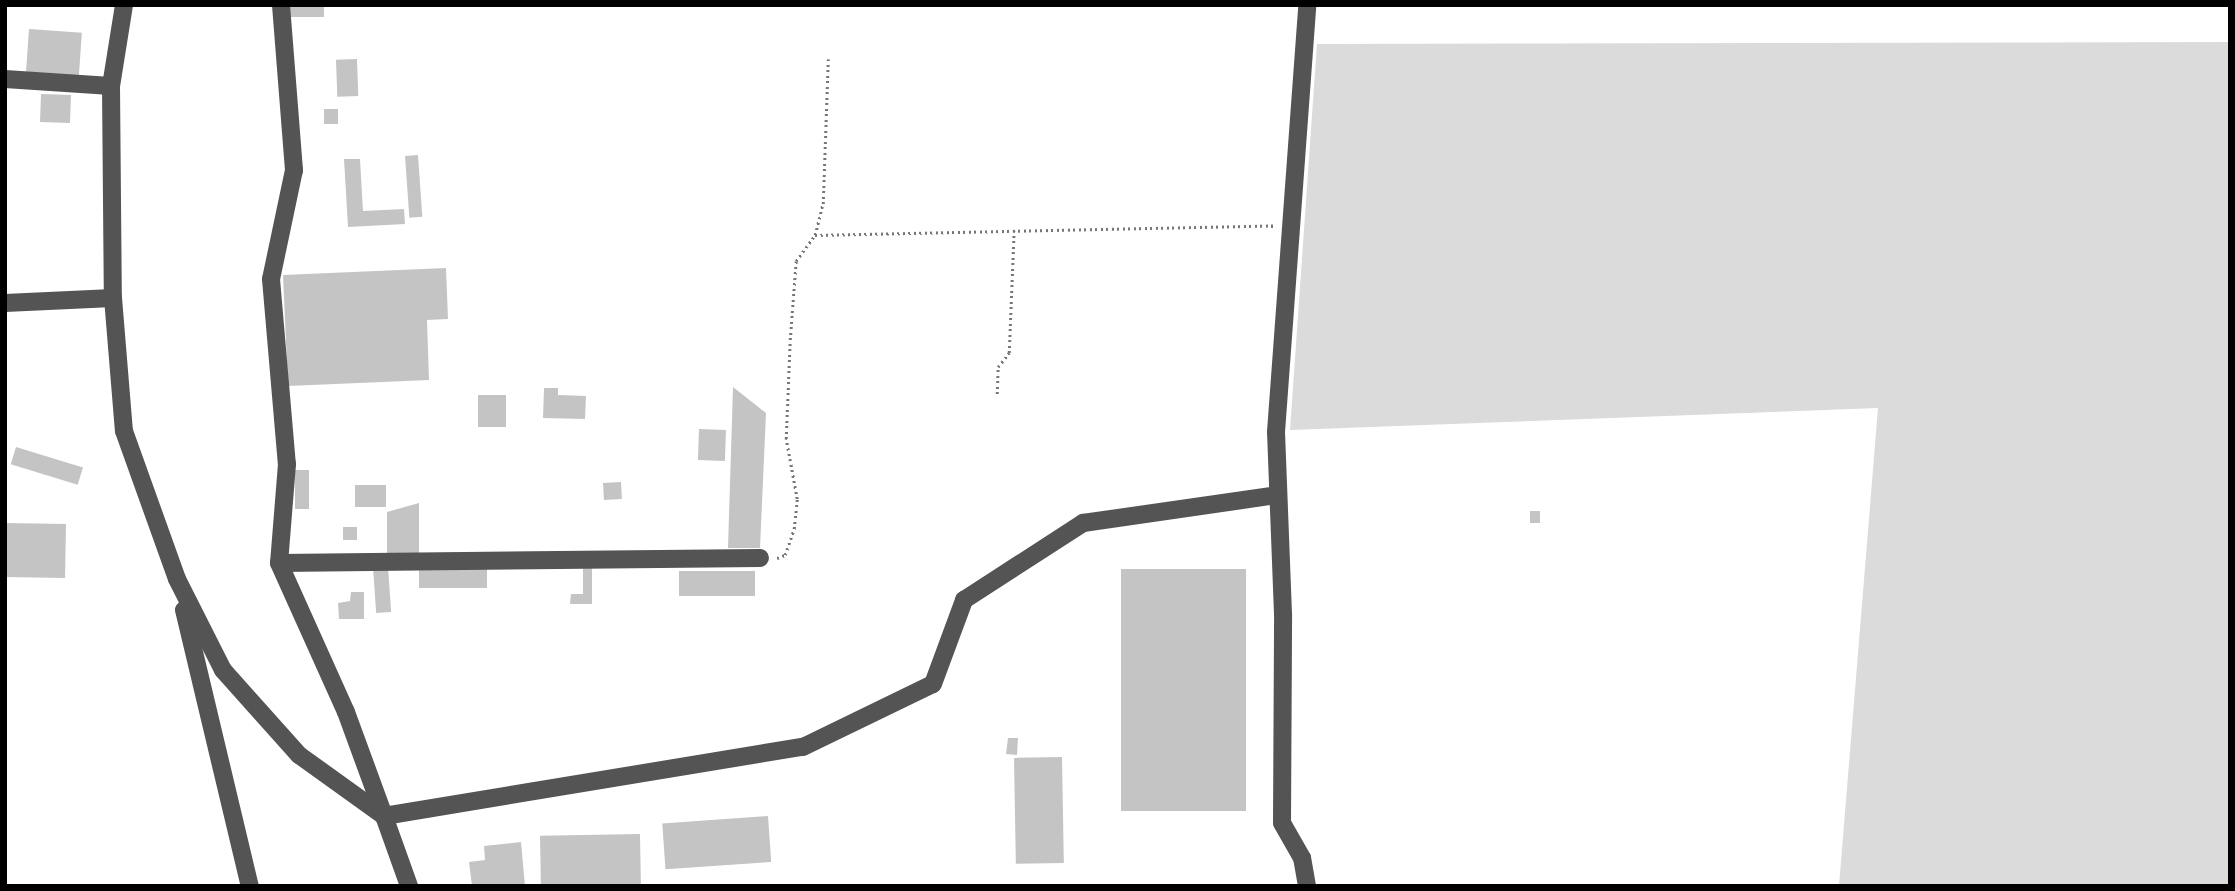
<!DOCTYPE html>
<style>
body{margin:0}
#map{position:relative;width:2235px;height:891px;overflow:hidden;background:#fff;font-family:"Roboto Condensed",sans-serif}
div>[style]{position:absolute}
.green>*{inset:0;background:#dbdbdb}
.building>*{inset:0;background:#c4c4c4;transform-origin:0 0}
.path>*{height:2.5px;margin-top:-1.25px;transform-origin:0;background:repeating-linear-gradient(90deg,#767676 0 2px,transparent 0 5.5px)}
.minor>*{height:18px;margin:-9px;padding:0 9px;transform-origin:9px;border-radius:9px;background:#545454}
span{translate:-50% -50%;white-space:nowrap;text-align:center;line-height:1.15;-webkit-text-stroke:7px #fff;paint-order:stroke}
.frame{position:absolute;inset:0;border:7px solid #000;pointer-events:none}
</style>
<div id="map">
<div class="green">
<i style="clip-path:polygon(2230px 42px,2230px 886px,1839px 886px,1878px 408px,1290px 430px,1317px 44px)"></i>
</div>
<div class="building">
<i style="left:289px;top:5px;width:35px;height:12px"></i>
<i style="left:29px;top:29px;width:53px;height:43px;rotate:4deg"></i>
<i style="left:357px;top:59px;width:37px;height:21px;rotate:88deg"></i>
<i style="left:41px;top:94px;width:30px;height:28px;rotate:2deg"></i>
<i style="left:324px;top:109px;width:14px;height:15px"></i>
<i style="left:418px;top:155px;width:62px;height:13px;rotate:86deg"></i>
<i style="clip-path:polygon(344px 159px,360px 159px,363px 211px,404px 209px,405px 224px,348px 227px)"></i>
<i style="clip-path:polygon(446px 268px,448px 319px,427px 320px,429px 380px,288px 386px,283px 275px)"></i>
<i style="clip-path:polygon(733px 387px,766px 413px,760px 548px,728px 548px)"></i>
<i style="clip-path:polygon(544px 388px,558px 388px,558px 395px,586px 396px,585px 419px,543px 418px)"></i>
<i style="left:478px;top:395px;width:28px;height:32px"></i>
<i style="left:699px;top:429px;width:27px;height:31px;rotate:2deg"></i>
<i style="left:16px;top:447px;width:70px;height:18px;rotate:17deg"></i>
<i style="left:295px;top:470px;width:14px;height:39px"></i>
<i style="left:621px;top:482px;width:17px;height:18px;rotate:87deg"></i>
<i style="left:355px;top:485px;width:31px;height:22px"></i>
<i style="clip-path:polygon(419px 503px,419px 553px,387px 553px,387px 512px)"></i>
<i style="left:1530px;top:511px;width:10px;height:12px"></i>
<i style="left:5px;top:523px;width:61px;height:54px;rotate:1deg"></i>
<i style="left:357px;top:527px;width:13px;height:14px;rotate:90deg"></i>
<i style="left:419px;top:564px;width:68px;height:24px"></i>
<i style="clip-path:polygon(592px 565px,592px 604px,570px 604px,571px 594px,583px 594px,583px 566px)"></i>
<i style="left:388px;top:567px;width:45px;height:15px;rotate:86deg"></i>
<i style="left:1121px;top:569px;width:125px;height:242px"></i>
<i style="left:679px;top:571px;width:76px;height:25px"></i>
<i style="clip-path:polygon(351px 592px,364px 592px,364px 619px,339px 619px,338px 603px,350px 601px)"></i>
<i style="clip-path:polygon(1008px 738px,1018px 738px,1017px 755px,1006px 754px)"></i>
<i style="left:1062px;top:757px;width:106px;height:48px;rotate:89deg"></i>
<i style="left:768px;top:816px;width:46px;height:106px;rotate:86deg"></i>
<i style="left:640px;top:834px;width:52px;height:100px;rotate:89deg"></i>
<i style="clip-path:polygon(521px 842px,525px 886px,472px 886px,469px 862px,485px 860px,484px 846px)"></i>
</div>
<div class="path">
<i style="left:815px;top:235px;width:459px;rotate:-1.2deg"></i>
<i style="left:997px;top:394px;width:27px;rotate:-88deg"></i>
<i style="left:998px;top:367px;width:18px;rotate:-52deg"></i>
<i style="left:1009px;top:353px;width:122px;rotate:-87.7deg"></i>
<i style="left:777px;top:558px;width:9px;rotate:-21deg"></i>
<i style="left:785px;top:555px;width:28px;rotate:-71deg"></i>
<i style="left:794px;top:529px;width:30px;rotate:-84deg"></i>
<i style="left:797px;top:499px;width:61px;rotate:-100.4deg"></i>
<i style="left:786px;top:439px;width:99px;rotate:-87.7deg"></i>
<i style="left:790px;top:340px;width:79px;rotate:-85.7deg"></i>
<i style="left:796px;top:261px;width:32px;rotate:-54deg"></i>
<i style="left:815px;top:235px;width:32px;rotate:-76deg"></i>
<i style="left:823px;top:204px;width:145px;rotate:-88deg"></i>
</div>
<div class="minor">
<i style="left:124px;top:5px;width:82px;rotate:99.1deg"></i>
<i style="left:111px;top:86px;width:212px;rotate:89.5deg"></i>
<i style="left:113px;top:298px;width:133px;rotate:85.3deg"></i>
<i style="left:124px;top:431px;width:157px;rotate:70.3deg"></i>
<i style="left:177px;top:579px;width:102px;rotate:63.2deg"></i>
<i style="left:223px;top:670px;width:114px;rotate:48.2deg"></i>
<i style="left:299px;top:755px;width:105px;rotate:35.7deg"></i>
<i style="left:384px;top:816px;width:74px;rotate:70.3deg"></i>
<i style="left:281px;top:5px;width:166px;rotate:85.5deg"></i>
<i style="left:294px;top:170px;width:111px;rotate:101.9deg"></i>
<i style="left:271px;top:279px;width:186px;rotate:85.1deg"></i>
<i style="left:287px;top:464px;width:99px;rotate:94.6deg"></i>
<i style="left:279px;top:563px;width:163px;rotate:65.8deg"></i>
<i style="left:346px;top:712px;width:111px;rotate:69.9deg"></i>
<i style="left:384px;top:816px;width:425px;rotate:-9.4deg"></i>
<i style="left:803px;top:747px;width:144px;rotate:-25.9deg"></i>
<i style="left:933px;top:684px;width:90px;rotate:-69.7deg"></i>
<i style="left:964px;top:600px;width:142px;rotate:-32.9deg"></i>
<i style="left:1083px;top:523px;width:197px;rotate:-8.2deg"></i>
<i style="left:5px;top:79px;width:106px;rotate:3.8deg"></i>
<i style="left:5px;top:303px;width:108px;rotate:-2.7deg"></i>
<i style="left:279px;top:563px;width:481px;rotate:-0.6deg"></i>
<i style="left:184px;top:610px;width:284px;rotate:76.6deg"></i>
<i style="left:1307px;top:886px;width:28px;rotate:-100deg"></i>
<i style="left:1302px;top:858px;width:40px;rotate:-119.7deg"></i>
<i style="left:1282px;top:823px;width:209px;rotate:-89.7deg"></i>
<i style="left:1283px;top:614px;width:182px;rotate:-92.2deg"></i>
<i style="left:1276px;top:432px;width:428px;rotate:-85.8deg"></i>
</div>
<div class="frame"></div>
</div>
